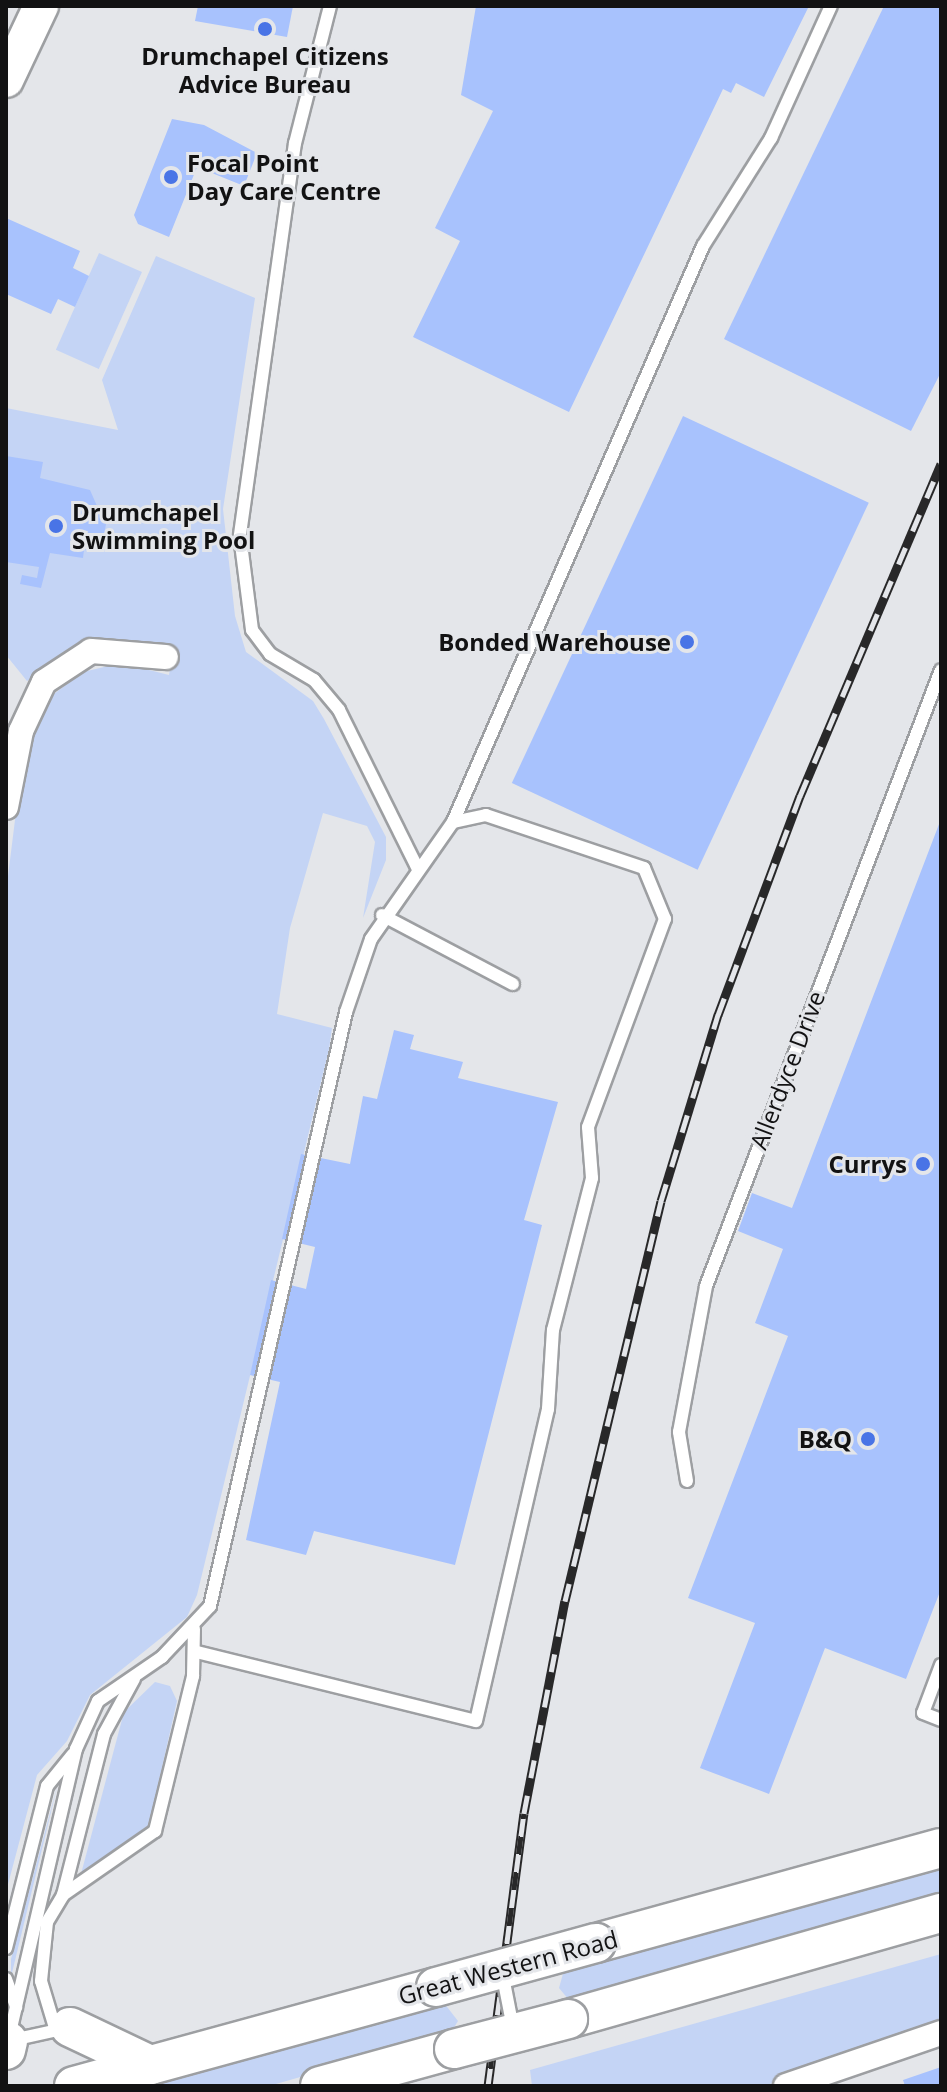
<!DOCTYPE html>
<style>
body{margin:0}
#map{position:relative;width:947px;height:2092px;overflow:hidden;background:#e4e6ea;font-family:"Open Sans",sans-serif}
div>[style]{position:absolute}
.green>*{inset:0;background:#c4d4f5;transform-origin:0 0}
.building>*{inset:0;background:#a8c2fd;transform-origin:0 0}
.roads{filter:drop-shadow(2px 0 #9d9fa2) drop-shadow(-2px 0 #9d9fa2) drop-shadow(0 2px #9d9fa2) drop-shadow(0 -2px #9d9fa2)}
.lane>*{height:12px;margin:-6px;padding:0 6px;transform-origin:6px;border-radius:6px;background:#fff}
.street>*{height:24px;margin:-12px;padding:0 12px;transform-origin:12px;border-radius:12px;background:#fff}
.secondary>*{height:34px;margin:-17px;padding:0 17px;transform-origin:17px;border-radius:17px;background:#fff}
.primary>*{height:38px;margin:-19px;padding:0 19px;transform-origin:19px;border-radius:19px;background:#fff}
.rail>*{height:9px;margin-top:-4.5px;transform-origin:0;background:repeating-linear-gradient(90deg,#e4e6ea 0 18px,#282829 0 36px);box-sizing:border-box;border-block:2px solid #282829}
.bridges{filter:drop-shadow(2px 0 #9d9fa2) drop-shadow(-2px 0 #9d9fa2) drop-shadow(0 2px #9d9fa2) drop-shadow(0 -2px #9d9fa2)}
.lane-bridge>*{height:12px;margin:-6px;padding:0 6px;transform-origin:6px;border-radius:6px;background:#fff}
.primary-bridge>*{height:38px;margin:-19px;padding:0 19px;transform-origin:19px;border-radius:19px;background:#fff}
.dots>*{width:22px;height:22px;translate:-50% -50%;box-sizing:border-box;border:4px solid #e4e6ea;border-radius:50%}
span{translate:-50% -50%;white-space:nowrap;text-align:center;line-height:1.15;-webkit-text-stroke:6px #e4e6ea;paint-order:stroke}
.poi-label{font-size:24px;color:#121213;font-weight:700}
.left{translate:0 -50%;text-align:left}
.right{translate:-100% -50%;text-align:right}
.street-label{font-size:24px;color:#121213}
.frame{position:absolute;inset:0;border:8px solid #121213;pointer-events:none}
</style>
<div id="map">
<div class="green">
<i style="left:99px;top:253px;width:47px;height:106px;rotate:24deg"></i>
<i style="clip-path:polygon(156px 256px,255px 298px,223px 509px,235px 616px,246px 652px,313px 701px,324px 719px,386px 837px,386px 860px,363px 918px,375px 842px,367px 826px,323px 813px,290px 928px,277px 1014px,332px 1028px,329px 1049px,197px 1595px,187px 1617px,90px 1695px,67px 1741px,37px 1775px,6px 1892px,6px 892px,15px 820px,30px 731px,46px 700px,83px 672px,121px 663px,169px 675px,173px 649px,91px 641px,27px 681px,6px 655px,6px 408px,118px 430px,102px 380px)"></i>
<i style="clip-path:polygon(155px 1682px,170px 1686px,177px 1701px,149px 1825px,81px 1874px,124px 1712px)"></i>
<i style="clip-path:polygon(58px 1783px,11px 1977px,11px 1959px)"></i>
<i style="clip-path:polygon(941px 1865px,941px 1902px,569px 2000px,559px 1988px,564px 1970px)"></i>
<i style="clip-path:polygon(941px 1954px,941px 2026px,764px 2086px,532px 2086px,530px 2070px)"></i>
<i style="clip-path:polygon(444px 2003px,458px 2021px,450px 2034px,269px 2086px,122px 2086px)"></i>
</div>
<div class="building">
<i style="clip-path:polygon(198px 6px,293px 6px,287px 37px,195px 21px)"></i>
<i style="clip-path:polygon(476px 6px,809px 6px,764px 97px,736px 83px,731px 93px,723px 89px,569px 412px,413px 337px,460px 241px,435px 228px,493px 111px,461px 95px)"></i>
<i style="clip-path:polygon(884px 6px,941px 6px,941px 372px,911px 431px,724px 339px)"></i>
<i style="clip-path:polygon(172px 119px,204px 125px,257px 153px,244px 186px,197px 167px,169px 237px,138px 224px,134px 215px)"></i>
<i style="clip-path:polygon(6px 218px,80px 251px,73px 268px,89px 276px,75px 307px,58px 299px,51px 314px,6px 294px)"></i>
<i style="left:683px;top:416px;width:205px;height:405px;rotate:25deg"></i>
<i style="clip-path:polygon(6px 456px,43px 462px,40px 478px,90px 490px,97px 506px,109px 508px,102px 546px,84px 550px,83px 558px,50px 553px,41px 588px,20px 584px,22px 575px,37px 578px,39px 567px,6px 562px)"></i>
<i style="clip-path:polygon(941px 819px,941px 1589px,906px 1679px,825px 1648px,769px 1794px,700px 1768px,755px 1623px,688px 1598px,788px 1336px,755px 1323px,783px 1249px,738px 1231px,752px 1193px,792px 1208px)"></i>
<i style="clip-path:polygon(394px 1030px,414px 1035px,410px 1049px,463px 1062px,458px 1078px,558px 1102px,524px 1220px,542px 1225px,455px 1565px,314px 1531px,306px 1555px,246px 1540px,280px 1382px,250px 1375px,271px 1280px,306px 1289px,315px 1247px,282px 1239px,301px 1154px,350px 1164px,363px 1096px,377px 1099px)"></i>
<i style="clip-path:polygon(941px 2067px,941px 2086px,905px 2086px,903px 2080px)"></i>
</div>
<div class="roads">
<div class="lane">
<i style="left:330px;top:6px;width:141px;rotate:104.3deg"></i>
<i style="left:295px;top:143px;width:397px;rotate:98deg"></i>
<i style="left:240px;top:536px;width:95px;rotate:82.7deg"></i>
<i style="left:252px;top:630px;width:30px;rotate:53deg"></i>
<i style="left:270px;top:654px;width:51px;rotate:30.6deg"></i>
<i style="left:314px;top:680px;width:39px;rotate:50deg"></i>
<i style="left:339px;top:710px;width:178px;rotate:63.6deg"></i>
<i style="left:382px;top:915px;width:148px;rotate:27.8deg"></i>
<i style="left:687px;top:1481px;width:50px;rotate:-99.3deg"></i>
<i style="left:679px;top:1432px;width:148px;rotate:-79.5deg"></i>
<i style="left:706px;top:1286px;width:659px;rotate:-69.12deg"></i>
<i style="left:197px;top:1652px;width:287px;rotate:13.9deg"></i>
<i style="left:476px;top:1721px;width:320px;rotate:-77deg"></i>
<i style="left:548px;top:1409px;width:79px;rotate:-86.4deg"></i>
<i style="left:553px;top:1330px;width:157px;rotate:-75.6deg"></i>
<i style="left:592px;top:1178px;width:51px;rotate:-94.5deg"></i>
<i style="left:588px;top:1127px;width:222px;rotate:-69.7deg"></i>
<i style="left:665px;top:919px;width:55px;rotate:-112.4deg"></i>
<i style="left:644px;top:868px;width:167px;rotate:-161.5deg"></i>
<i style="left:486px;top:815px;width:34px;rotate:168deg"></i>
<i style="left:941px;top:1665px;width:51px;rotate:110.6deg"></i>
<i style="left:923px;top:1713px;width:19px;rotate:21deg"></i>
<i style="left:63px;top:1895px;width:166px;rotate:-75.7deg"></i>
<i style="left:104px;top:1734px;width:63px;rotate:-61.4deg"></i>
<i style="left:6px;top:1948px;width:167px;rotate:-75.8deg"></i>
<i style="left:47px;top:1786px;width:41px;rotate:-50.9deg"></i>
<i style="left:6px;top:1979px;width:30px;rotate:70deg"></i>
<i style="left:67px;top:2028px;width:60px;rotate:167.6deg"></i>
<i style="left:8px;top:2041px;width:300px;rotate:-76.9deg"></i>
<i style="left:76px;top:1749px;width:53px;rotate:-65.4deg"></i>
<i style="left:98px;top:1701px;width:78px;rotate:-34.5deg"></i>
<i style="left:162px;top:1657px;width:70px;rotate:-46.7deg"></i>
<i style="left:210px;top:1606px;width:609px;rotate:-77.1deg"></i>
<i style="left:346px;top:1012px;width:77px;rotate:-71.1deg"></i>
<i style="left:371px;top:939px;width:143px;rotate:-55deg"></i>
<i style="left:453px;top:822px;width:628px;rotate:-66.54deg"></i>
<i style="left:703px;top:246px;width:128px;rotate:-57.8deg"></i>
<i style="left:771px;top:138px;width:145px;rotate:-65.6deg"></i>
<i style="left:56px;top:2031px;width:52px;rotate:-106.7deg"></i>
<i style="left:41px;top:1981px;width:59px;rotate:-84.2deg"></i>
<i style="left:47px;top:1922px;width:31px;rotate:-59deg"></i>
<i style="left:63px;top:1895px;width:112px;rotate:-34.8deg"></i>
<i style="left:155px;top:1831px;width:160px;rotate:-76.2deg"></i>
<i style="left:193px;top:1676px;width:47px;rotate:-88.8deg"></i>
</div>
<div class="street">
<i style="left:6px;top:807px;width:77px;rotate:-78.8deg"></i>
<i style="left:21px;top:731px;width:54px;rotate:-64.9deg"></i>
<i style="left:44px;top:682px;width:56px;rotate:-33.4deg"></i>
<i style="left:91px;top:651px;width:75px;rotate:4.6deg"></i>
<i style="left:786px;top:2086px;width:164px;rotate:-18.9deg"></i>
</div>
<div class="secondary">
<i style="left:6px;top:80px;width:82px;rotate:-64.7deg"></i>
</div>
<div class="primary">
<i style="left:596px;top:1943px;width:358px;rotate:-15.4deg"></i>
<i style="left:568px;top:2019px;width:388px;rotate:-15.9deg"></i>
<i style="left:70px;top:2027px;width:89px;rotate:25.4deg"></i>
<i style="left:6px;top:2050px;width:9px;rotate:-77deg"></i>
<i style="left:74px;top:2086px;width:375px;rotate:-15.3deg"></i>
<i style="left:320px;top:2086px;width:139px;rotate:-15.4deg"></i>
</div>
</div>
<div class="rail">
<i style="left:488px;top:2086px;width:275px;rotate:-82.5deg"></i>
<i style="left:524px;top:1813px;width:216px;rotate:-79.1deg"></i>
<i style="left:565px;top:1601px;width:411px;rotate:-76.5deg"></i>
<i style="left:661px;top:1201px;width:195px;rotate:-73deg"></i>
<i style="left:718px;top:1015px;width:234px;rotate:-69.5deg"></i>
<i style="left:800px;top:796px;width:361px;rotate:-67deg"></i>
</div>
<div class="bridges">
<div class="lane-bridge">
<i style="left:502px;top:1972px;width:57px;rotate:78.9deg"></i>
</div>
<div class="primary-bridge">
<i style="left:436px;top:1987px;width:166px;rotate:-15.4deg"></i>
<i style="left:454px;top:2049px;width:118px;rotate:-14.7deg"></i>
</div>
</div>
<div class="dots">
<i style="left:265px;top:29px;background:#4974e6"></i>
<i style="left:171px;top:177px;background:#4974e6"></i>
<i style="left:56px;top:526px;background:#4974e6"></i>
<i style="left:687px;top:642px;background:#4974e6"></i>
<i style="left:923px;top:1164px;background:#4974e6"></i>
<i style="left:868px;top:1439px;background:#4974e6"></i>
</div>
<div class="poi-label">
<span style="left:265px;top:70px">Drumchapel Citizens<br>Advice Bureau</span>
<span class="left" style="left:187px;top:177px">Focal Point<br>Day Care Centre</span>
<span class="left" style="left:72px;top:526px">Drumchapel<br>Swimming Pool</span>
<span class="right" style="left:671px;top:642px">Bonded Warehouse</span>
<span class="right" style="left:907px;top:1164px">Currys</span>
<span class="right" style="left:852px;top:1439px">B&amp;Q</span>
</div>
<div class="street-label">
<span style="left:787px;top:1070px;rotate:-69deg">Allerdyce Drive</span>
<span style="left:508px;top:1967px;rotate:-15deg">Great Western Road</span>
</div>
<div class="frame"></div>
</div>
